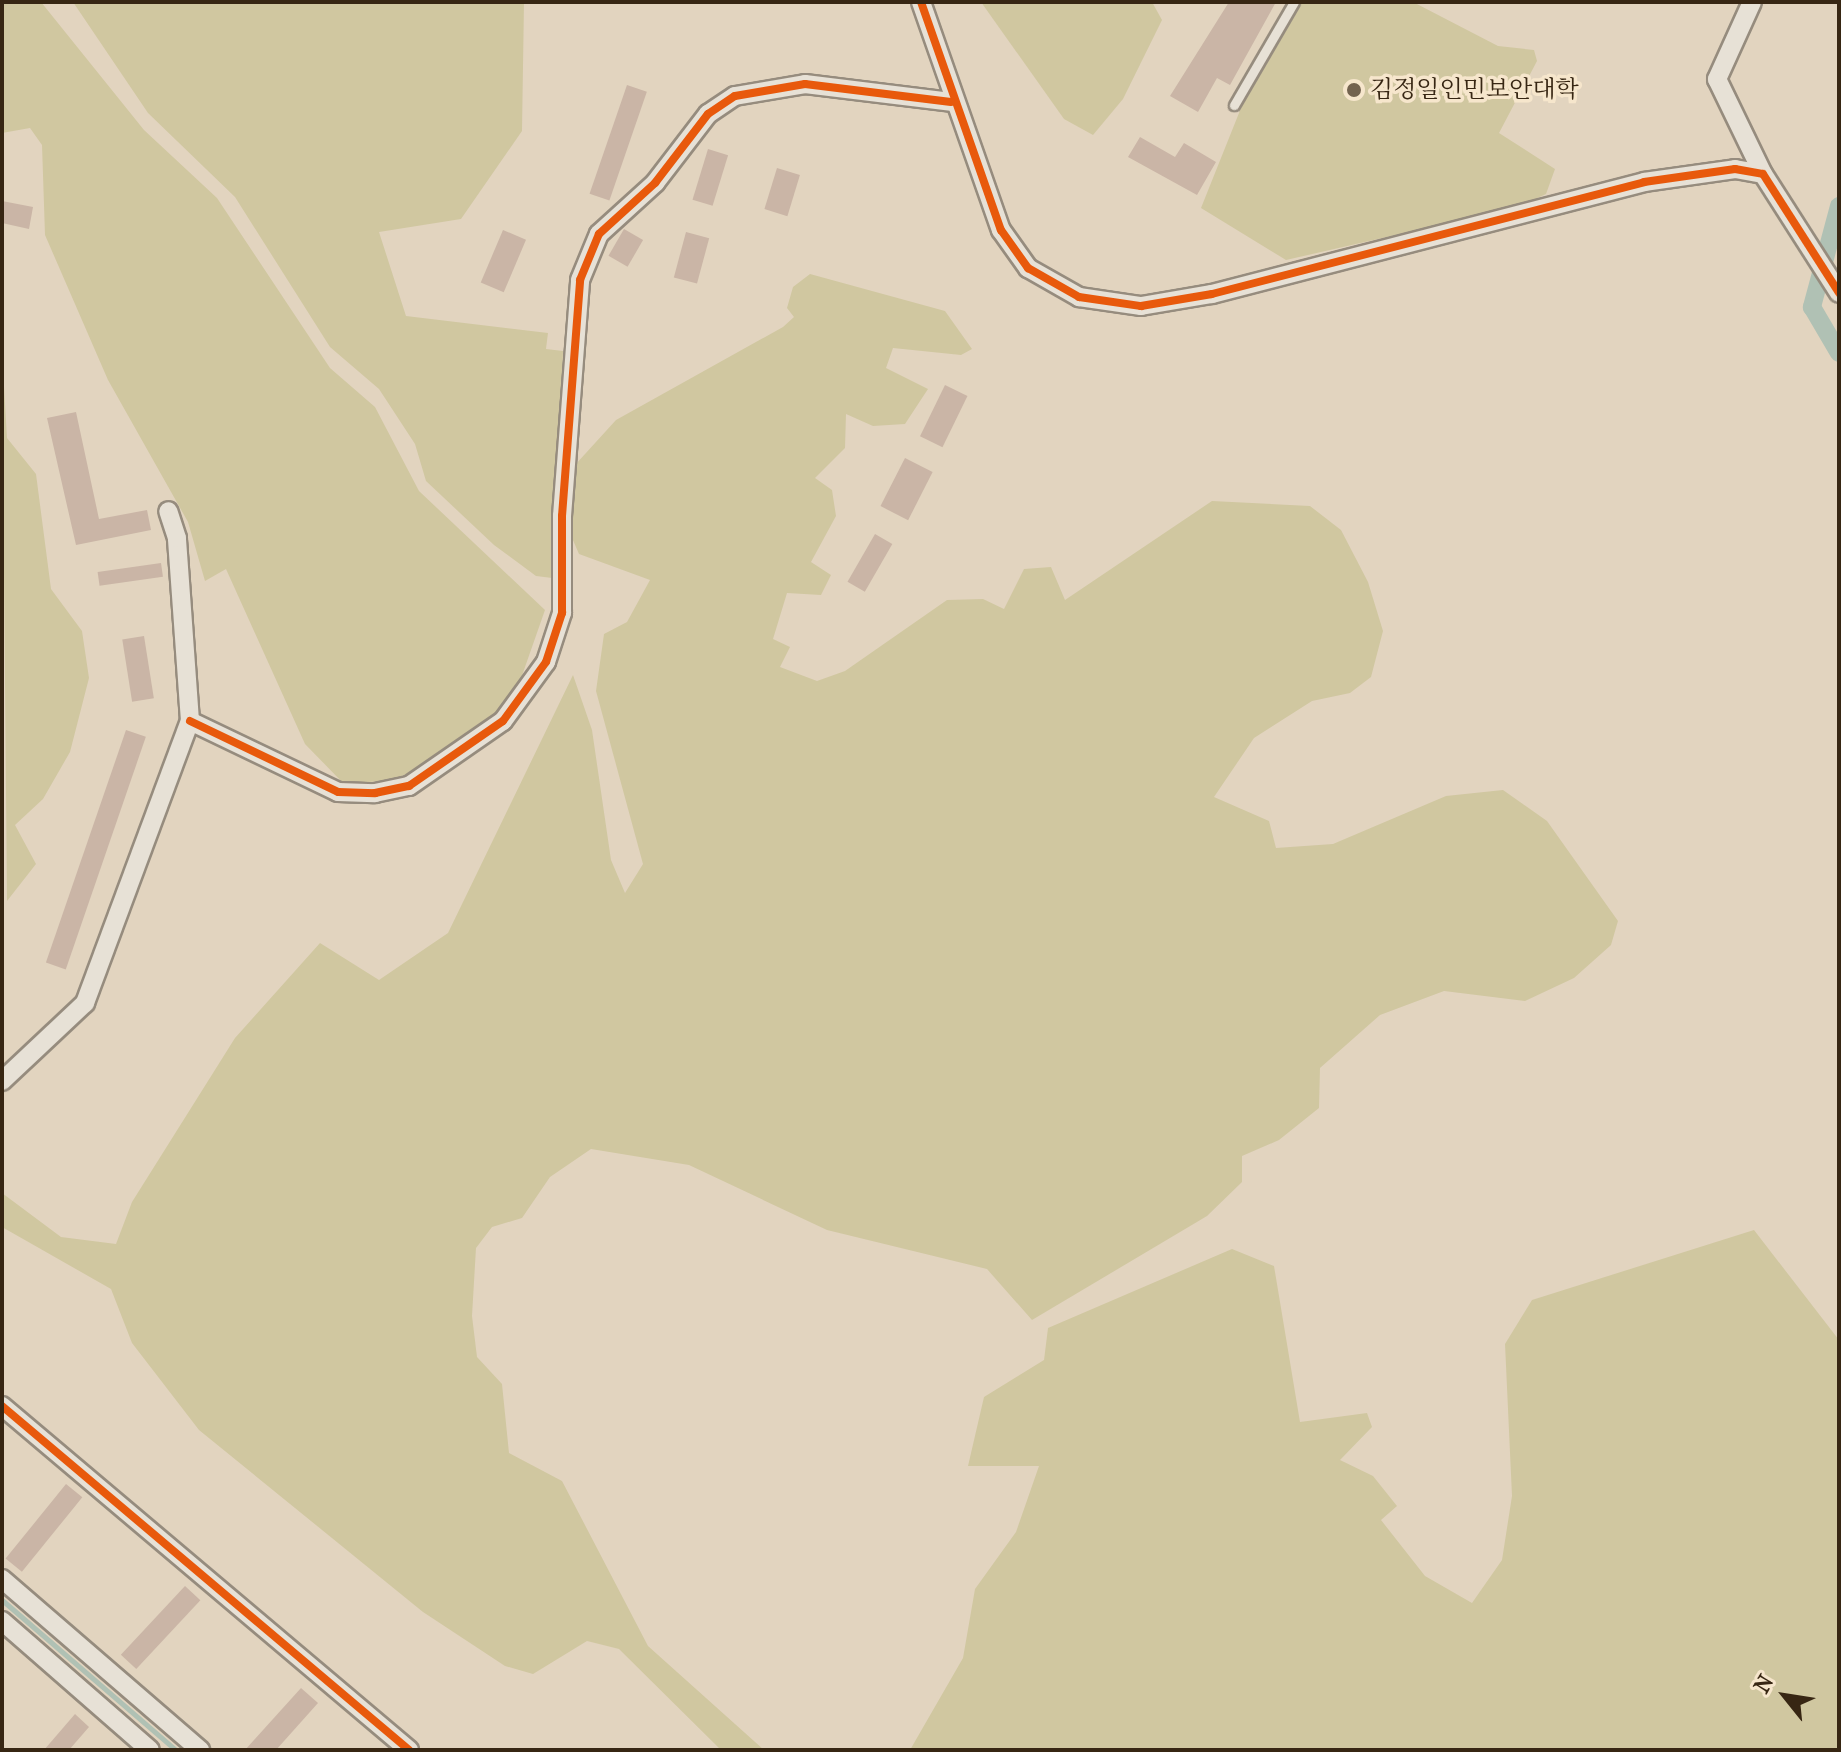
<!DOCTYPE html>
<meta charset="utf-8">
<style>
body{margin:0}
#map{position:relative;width:1841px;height:1752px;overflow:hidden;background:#e2d4bf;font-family:"IM FELL French Canon","Noto Serif KR",serif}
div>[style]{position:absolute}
.green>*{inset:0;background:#d0c7a0}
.stream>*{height:5px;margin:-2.5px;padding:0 2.5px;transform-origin:2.5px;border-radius:2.5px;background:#b0c1b4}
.canal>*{height:18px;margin:-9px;padding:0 9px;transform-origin:9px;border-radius:9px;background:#b0c1b4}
.building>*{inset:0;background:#cab5a6;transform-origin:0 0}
.roads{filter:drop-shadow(2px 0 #968c7e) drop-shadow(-2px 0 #968c7e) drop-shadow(0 2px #968c7e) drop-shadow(0 -2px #968c7e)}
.service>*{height:9px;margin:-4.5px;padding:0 4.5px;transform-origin:4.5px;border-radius:4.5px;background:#e7e1d6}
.minor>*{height:18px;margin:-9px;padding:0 9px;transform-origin:9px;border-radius:9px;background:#e7e1d6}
.cycleway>*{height:8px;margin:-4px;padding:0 4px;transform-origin:4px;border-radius:4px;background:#e8590c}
.dots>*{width:22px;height:22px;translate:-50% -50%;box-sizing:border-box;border:4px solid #f6e6cc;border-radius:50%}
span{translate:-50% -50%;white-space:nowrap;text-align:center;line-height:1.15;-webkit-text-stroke:7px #f6e6cc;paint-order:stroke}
.poi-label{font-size:24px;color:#372613}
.left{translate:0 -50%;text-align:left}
.frame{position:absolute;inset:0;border:4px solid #372613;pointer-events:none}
.north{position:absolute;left:1745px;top:1656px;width:80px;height:80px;-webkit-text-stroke:6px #f6e6cc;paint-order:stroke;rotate:300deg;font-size:22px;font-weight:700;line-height:32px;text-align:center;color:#372613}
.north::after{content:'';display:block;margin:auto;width:28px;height:36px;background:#372613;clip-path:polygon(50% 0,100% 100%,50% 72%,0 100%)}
</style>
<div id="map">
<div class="green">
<i style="clip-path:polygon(2px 2px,41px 2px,144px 130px,217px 198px,330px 368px,375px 407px,419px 491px,545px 610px,518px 687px,481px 733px,440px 759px,395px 779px,345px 785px,305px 744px,226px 569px,205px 581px,188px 522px,108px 380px,45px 235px,42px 145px,30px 128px,2px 133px)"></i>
<i style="clip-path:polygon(73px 2px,524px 2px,522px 131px,461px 219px,379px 232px,406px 316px,548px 333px,546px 349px,563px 351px,558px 564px,552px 578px,536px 576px,494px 545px,426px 481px,415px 444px,379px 389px,330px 347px,235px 197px,148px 113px)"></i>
<i style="clip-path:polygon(981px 2px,1152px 2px,1162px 20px,1123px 99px,1093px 135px,1064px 119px)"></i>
<i style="clip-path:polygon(1302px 2px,1413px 2px,1498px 46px,1534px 50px,1537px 61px,1499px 133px,1555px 169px,1546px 194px,1518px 207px,1286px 260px,1201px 208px,1249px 88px)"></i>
<i style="clip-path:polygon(810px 274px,945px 311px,972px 349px,961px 355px,893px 348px,886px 368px,928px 389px,905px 424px,873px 426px,846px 414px,845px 448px,815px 478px,832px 490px,836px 516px,811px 562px,831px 575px,821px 595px,787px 593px,773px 639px,790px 647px,780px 667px,817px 681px,845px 671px,947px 600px,983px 599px,1004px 609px,1024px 569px,1051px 567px,1065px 600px,1212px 501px,1310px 506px,1341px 530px,1368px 582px,1383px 631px,1371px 677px,1350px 693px,1312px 701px,1254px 738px,1214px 797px,1269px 821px,1276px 848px,1333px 844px,1446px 796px,1503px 790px,1547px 821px,1618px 921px,1611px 945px,1574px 978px,1525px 1001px,1444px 991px,1380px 1015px,1320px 1068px,1319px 1108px,1279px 1140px,1242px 1156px,1242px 1182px,1207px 1216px,1032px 1320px,987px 1269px,827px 1230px,689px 1165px,591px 1149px,550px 1177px,522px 1218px,492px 1227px,476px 1248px,472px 1316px,477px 1357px,502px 1384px,509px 1453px,562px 1481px,648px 1646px,764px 1750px,721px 1750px,619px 1649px,587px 1641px,533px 1674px,505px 1666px,423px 1612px,199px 1430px,132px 1343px,111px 1289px,2px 1227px,2px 1193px,61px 1237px,116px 1244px,132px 1202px,235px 1038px,320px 943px,379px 980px,448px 933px,573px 675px,592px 730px,611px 860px,625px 893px,643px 864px,596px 691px,604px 634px,627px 622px,650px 580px,579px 554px,566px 524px,575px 465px,616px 420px,783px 327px,794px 317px,787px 308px,793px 287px)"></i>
<i style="clip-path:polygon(2px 352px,7px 438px,36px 474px,51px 589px,82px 631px,89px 678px,70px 752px,43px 799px,15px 825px,36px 864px,7px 901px)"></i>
<i style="clip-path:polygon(1754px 1230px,1839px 1340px,1839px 1750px,910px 1750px,963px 1658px,975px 1589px,1016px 1532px,1039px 1466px,968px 1466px,984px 1397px,1044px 1360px,1048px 1328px,1232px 1249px,1274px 1266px,1300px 1422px,1367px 1413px,1372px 1427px,1340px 1460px,1373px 1476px,1397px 1506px,1381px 1520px,1425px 1576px,1472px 1603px,1502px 1560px,1512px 1496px,1505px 1344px,1532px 1300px)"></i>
</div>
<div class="stream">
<i style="left:2px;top:1600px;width:230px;rotate:40.8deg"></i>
</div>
<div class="canal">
<i style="left:1839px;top:206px;width:105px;rotate:105deg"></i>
<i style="left:1812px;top:307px;width:53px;rotate:59.6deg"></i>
</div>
<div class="building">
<i style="clip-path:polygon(1229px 2px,1276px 2px,1230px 85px,1217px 78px,1198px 112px,1170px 96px)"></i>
<i style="left:627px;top:85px;width:21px;height:115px;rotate:19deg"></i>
<i style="clip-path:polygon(1140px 137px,1175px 157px,1184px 143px,1216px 162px,1197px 195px,1128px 157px)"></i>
<i style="left:708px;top:149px;width:21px;height:53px;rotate:17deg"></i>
<i style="left:777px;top:168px;width:24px;height:43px;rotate:17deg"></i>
<i style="clip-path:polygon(2px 201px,33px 207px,29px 229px,2px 223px)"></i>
<i style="left:624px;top:229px;width:22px;height:31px;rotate:30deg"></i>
<i style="left:503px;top:230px;width:25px;height:57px;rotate:23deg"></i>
<i style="left:686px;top:232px;width:24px;height:47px;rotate:15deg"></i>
<i style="left:945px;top:385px;width:25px;height:57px;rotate:26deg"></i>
<i style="clip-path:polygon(76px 412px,99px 519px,147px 510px,151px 530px,76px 545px,47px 418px)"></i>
<i style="left:905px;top:458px;width:31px;height:54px;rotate:27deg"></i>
<i style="left:875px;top:534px;width:20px;height:55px;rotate:30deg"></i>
<i style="left:161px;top:563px;width:14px;height:64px;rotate:82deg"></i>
<i style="left:144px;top:636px;width:63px;height:22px;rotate:81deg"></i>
<i style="left:126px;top:730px;width:21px;height:246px;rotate:19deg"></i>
<i style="left:66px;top:1484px;width:21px;height:96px;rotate:39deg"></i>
<i style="left:185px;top:1586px;width:21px;height:94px;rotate:43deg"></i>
<i style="clip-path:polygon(301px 1688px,318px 1703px,276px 1750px,245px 1750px)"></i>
<i style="clip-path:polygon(75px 1714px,89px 1727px,69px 1750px,44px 1750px)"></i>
</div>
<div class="roads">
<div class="service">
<i style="left:1234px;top:105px;width:119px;rotate:-59.8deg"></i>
</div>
<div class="minor">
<i style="left:921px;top:2px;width:242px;rotate:70.7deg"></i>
<i style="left:1001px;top:230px;width:47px;rotate:54.6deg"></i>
<i style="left:1028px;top:268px;width:59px;rotate:29.6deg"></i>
<i style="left:1079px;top:297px;width:63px;rotate:8.3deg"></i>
<i style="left:1141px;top:306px;width:72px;rotate:-9.6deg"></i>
<i style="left:1212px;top:294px;width:446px;rotate:-14.5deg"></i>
<i style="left:1644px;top:182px;width:92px;rotate:-8.1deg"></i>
<i style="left:1735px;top:169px;width:28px;rotate:10deg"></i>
<i style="left:1763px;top:174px;width:141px;rotate:57.4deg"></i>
<i style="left:1752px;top:2px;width:85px;rotate:114.4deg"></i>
<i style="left:1717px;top:79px;width:106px;rotate:64.2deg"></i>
<i style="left:190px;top:721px;width:164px;rotate:25.6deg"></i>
<i style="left:338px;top:792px;width:37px;rotate:2deg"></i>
<i style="left:375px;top:793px;width:35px;rotate:-12deg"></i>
<i style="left:409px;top:786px;width:114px;rotate:-34.7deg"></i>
<i style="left:503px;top:721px;width:73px;rotate:-53.9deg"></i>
<i style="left:546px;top:662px;width:52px;rotate:-71.9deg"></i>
<i style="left:562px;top:613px;width:97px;rotate:-90deg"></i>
<i style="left:562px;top:516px;width:237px;rotate:-85.6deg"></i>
<i style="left:580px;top:280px;width:50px;rotate:-67.6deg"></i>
<i style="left:599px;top:234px;width:76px;rotate:-42.3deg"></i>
<i style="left:655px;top:183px;width:87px;rotate:-52.5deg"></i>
<i style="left:708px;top:114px;width:32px;rotate:-34deg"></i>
<i style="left:735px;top:96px;width:71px;rotate:-9.7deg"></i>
<i style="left:805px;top:84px;width:147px;rotate:7deg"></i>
<i style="left:2px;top:1081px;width:114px;rotate:-43.2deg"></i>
<i style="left:85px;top:1003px;width:301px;rotate:-69.6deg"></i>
<i style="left:190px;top:721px;width:183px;rotate:-94.1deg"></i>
<i style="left:177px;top:538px;width:28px;rotate:-108deg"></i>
<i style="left:2px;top:1406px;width:533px;rotate:40.2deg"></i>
<i style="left:2px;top:1579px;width:262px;rotate:40.8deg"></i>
<i style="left:2px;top:1621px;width:196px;rotate:41.1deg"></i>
</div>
</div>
<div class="cycleway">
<i style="left:921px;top:2px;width:242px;rotate:70.7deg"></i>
<i style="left:1001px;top:230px;width:47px;rotate:54.6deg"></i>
<i style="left:1028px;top:268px;width:59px;rotate:29.6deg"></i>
<i style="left:1079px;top:297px;width:63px;rotate:8.3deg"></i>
<i style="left:1141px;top:306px;width:72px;rotate:-9.6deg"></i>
<i style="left:1212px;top:294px;width:446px;rotate:-14.5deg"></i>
<i style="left:1644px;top:182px;width:92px;rotate:-8.1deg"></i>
<i style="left:1735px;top:169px;width:28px;rotate:10deg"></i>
<i style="left:1763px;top:174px;width:141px;rotate:57.4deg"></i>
<i style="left:190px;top:721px;width:164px;rotate:25.6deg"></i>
<i style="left:338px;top:792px;width:37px;rotate:2deg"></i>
<i style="left:375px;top:793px;width:35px;rotate:-12deg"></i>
<i style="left:409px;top:786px;width:114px;rotate:-34.7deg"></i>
<i style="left:503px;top:721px;width:73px;rotate:-53.9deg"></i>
<i style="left:546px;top:662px;width:52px;rotate:-71.9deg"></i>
<i style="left:562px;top:613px;width:97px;rotate:-90deg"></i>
<i style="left:562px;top:516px;width:237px;rotate:-85.6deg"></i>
<i style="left:580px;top:280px;width:50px;rotate:-67.6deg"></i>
<i style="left:599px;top:234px;width:76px;rotate:-42.3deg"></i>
<i style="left:655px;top:183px;width:87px;rotate:-52.5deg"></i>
<i style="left:708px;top:114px;width:32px;rotate:-34deg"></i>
<i style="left:735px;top:96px;width:71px;rotate:-9.7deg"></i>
<i style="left:805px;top:84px;width:147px;rotate:7deg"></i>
<i style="left:2px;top:1406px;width:533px;rotate:40.2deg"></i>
</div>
<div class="dots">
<i style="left:1354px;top:90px;background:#73634f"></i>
</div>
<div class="poi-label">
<span class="left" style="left:1370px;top:90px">김정일인민보안대학</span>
</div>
<div class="frame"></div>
<div class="north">N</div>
</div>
